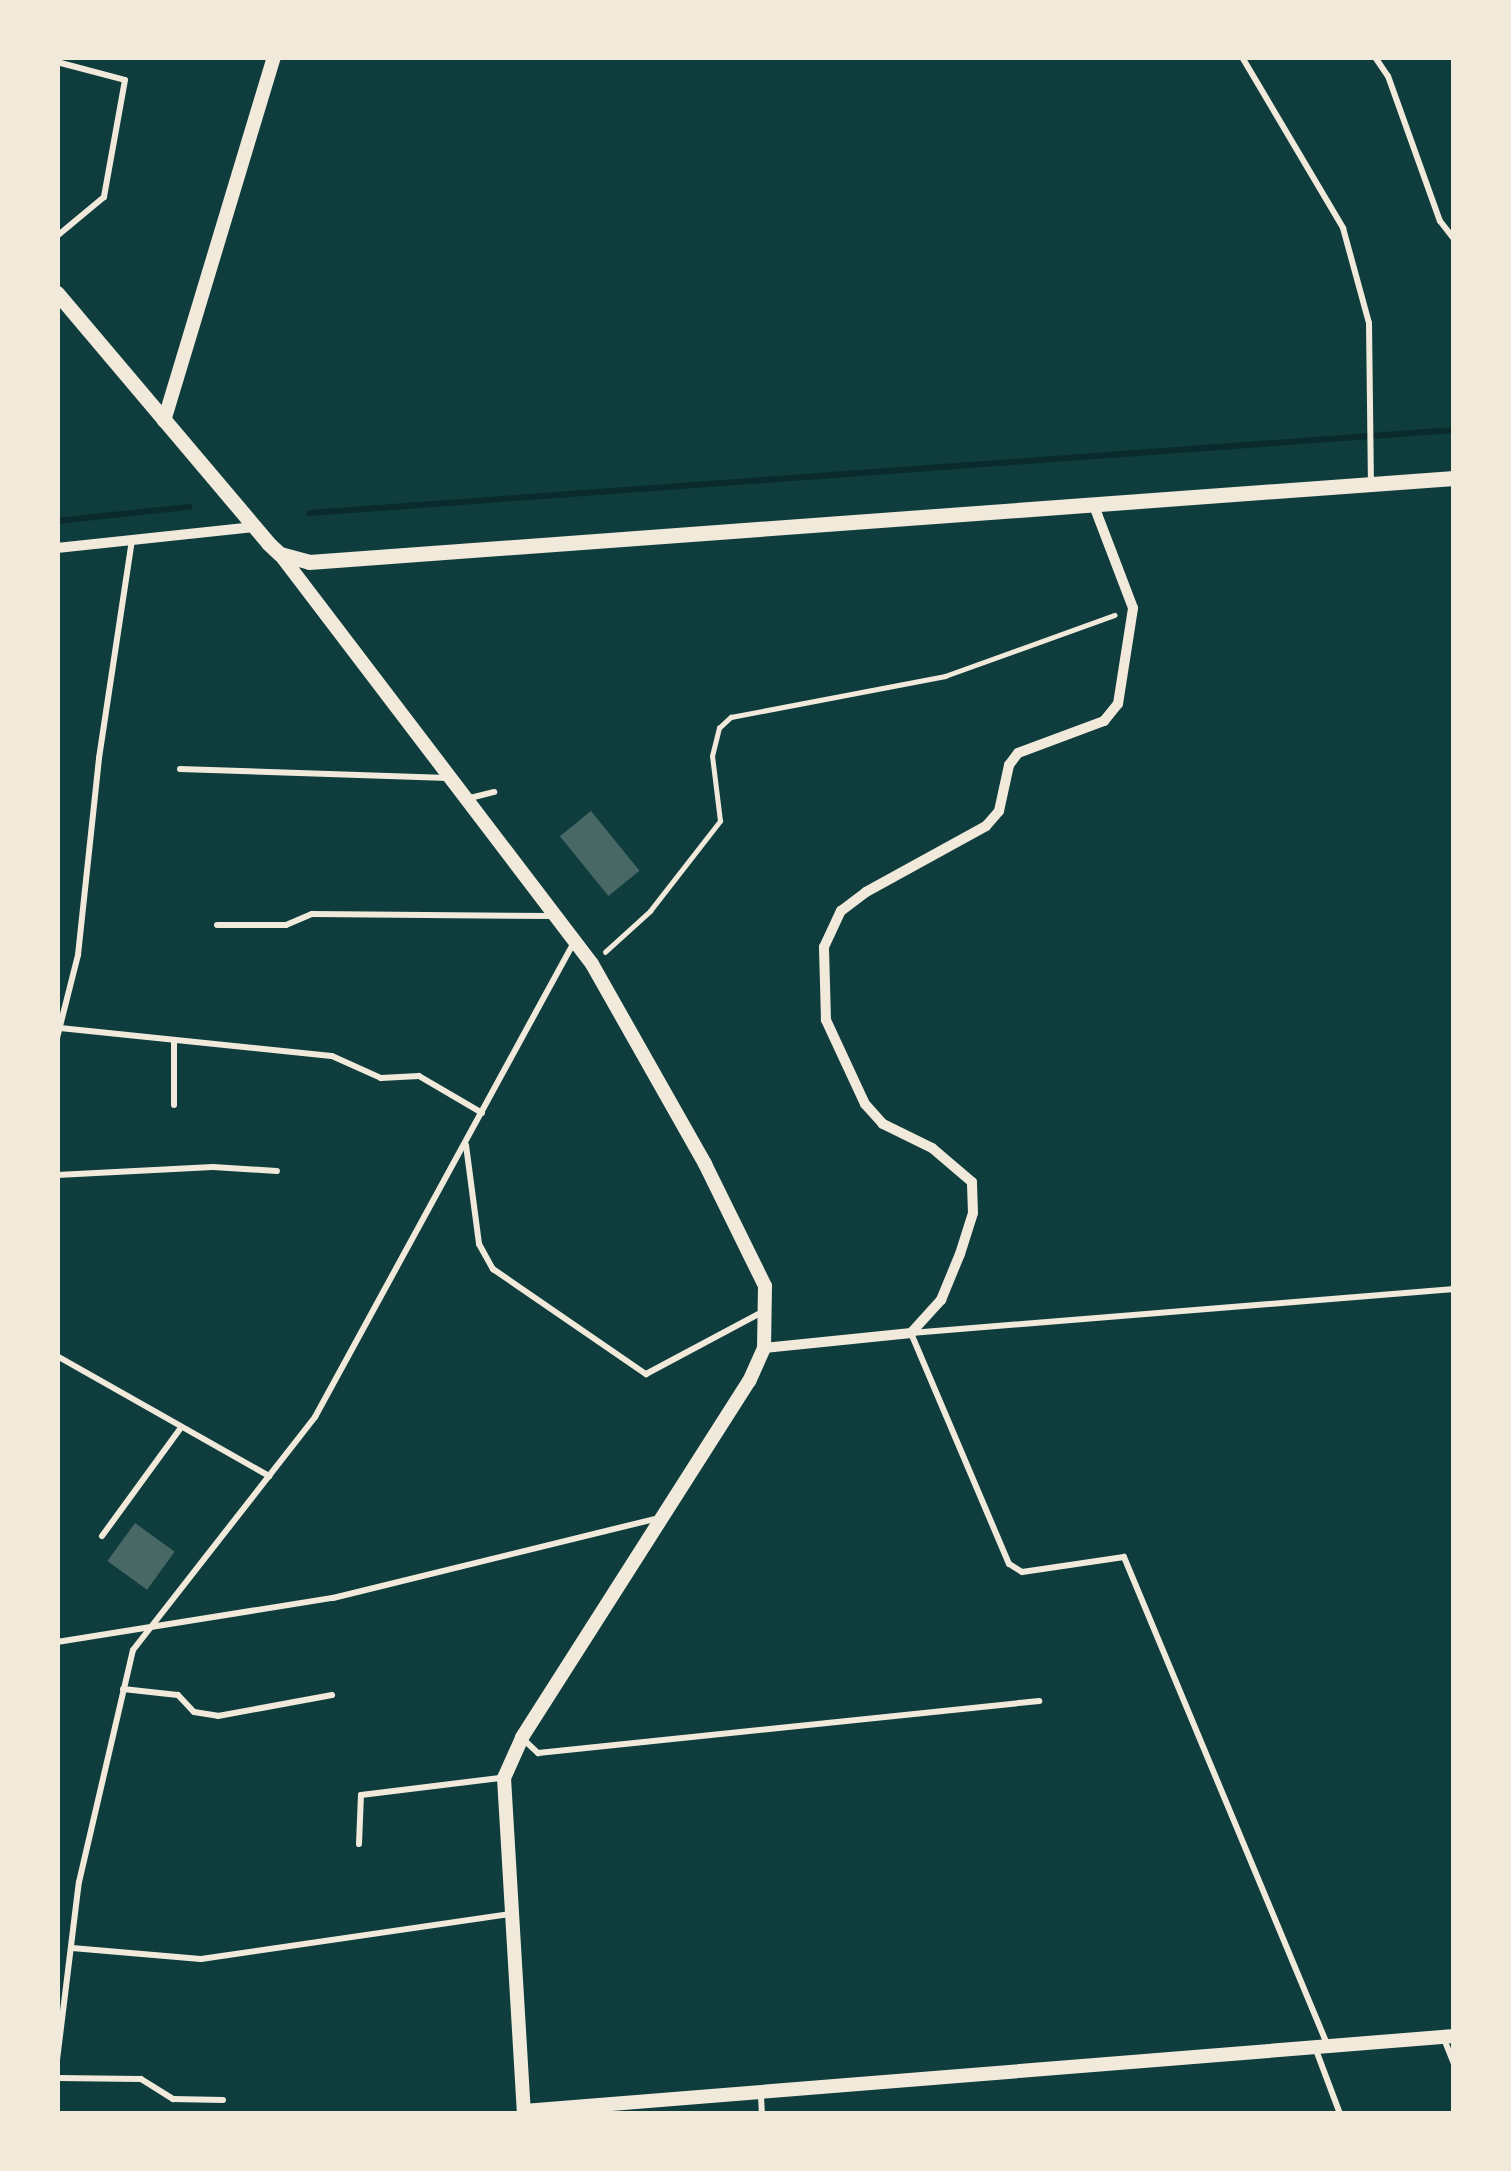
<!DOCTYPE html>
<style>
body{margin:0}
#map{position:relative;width:1511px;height:2171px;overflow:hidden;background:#0f3d3e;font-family:"Varela Round",sans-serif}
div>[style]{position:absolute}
.stream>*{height:6px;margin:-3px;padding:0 3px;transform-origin:3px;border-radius:3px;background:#0a2a2b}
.building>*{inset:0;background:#486865;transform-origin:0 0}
.path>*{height:4.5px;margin:-2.25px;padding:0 2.25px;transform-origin:2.25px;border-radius:2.25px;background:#f1e9da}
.service>*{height:6px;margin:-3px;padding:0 3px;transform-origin:3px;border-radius:3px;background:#f1e9da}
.minor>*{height:10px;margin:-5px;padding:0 5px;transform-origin:5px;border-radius:5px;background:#f1e9da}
.tertiary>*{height:14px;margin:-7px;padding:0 7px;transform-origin:7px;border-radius:7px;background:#f1e9da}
.secondary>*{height:15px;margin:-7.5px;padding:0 7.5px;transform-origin:7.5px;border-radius:7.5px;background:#f1e9da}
span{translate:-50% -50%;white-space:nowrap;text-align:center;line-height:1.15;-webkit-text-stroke:12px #f1e9da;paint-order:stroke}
.frame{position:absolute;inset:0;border:60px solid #f1e9da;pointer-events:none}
</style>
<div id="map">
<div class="stream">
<i style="left:309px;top:513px;width:1148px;rotate:-4.15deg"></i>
<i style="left:57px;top:521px;width:133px;rotate:-6.1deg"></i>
</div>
<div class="building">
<i style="left:591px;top:811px;width:77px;height:40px;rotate:51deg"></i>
<i style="left:135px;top:1523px;width:49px;height:47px;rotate:36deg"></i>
</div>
<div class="path">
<i style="left:605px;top:952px;width:61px;rotate:-42.3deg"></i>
<i style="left:650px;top:911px;width:114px;rotate:-52.1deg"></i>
<i style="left:720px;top:821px;width:65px;rotate:-97deg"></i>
<i style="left:712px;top:756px;width:29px;rotate:-76deg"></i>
<i style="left:719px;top:728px;width:16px;rotate:-43deg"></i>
<i style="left:731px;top:717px;width:218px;rotate:-10.8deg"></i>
<i style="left:945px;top:676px;width:180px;rotate:-19.8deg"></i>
</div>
<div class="service">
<i style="left:1242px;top:57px;width:199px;rotate:59.4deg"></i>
<i style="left:1343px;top:228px;width:98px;rotate:74.7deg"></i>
<i style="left:1369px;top:323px;width:161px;rotate:89.3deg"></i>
<i style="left:1375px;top:57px;width:23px;rotate:56deg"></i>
<i style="left:1388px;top:76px;width:154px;rotate:70.3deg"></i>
<i style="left:1440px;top:221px;width:23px;rotate:52deg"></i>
<i style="left:57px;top:62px;width:70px;rotate:14.8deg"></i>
<i style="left:125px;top:80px;width:119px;rotate:100.2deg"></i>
<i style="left:104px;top:197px;width:61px;rotate:140.3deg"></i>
<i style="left:180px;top:769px;width:268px;rotate:1.9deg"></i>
<i style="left:470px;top:798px;width:25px;rotate:-14deg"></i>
<i style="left:217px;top:925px;width:69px"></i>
<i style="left:286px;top:925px;width:28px;rotate:-23deg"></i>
<i style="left:312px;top:914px;width:240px;rotate:0.5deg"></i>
<i style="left:60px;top:1028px;width:273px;rotate:5.9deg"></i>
<i style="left:332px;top:1056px;width:54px;rotate:24.2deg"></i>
<i style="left:381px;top:1078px;width:38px;rotate:-3deg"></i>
<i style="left:419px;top:1076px;width:73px;rotate:30.4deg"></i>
<i style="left:57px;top:1038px;width:86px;rotate:-75.8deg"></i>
<i style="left:78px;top:955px;width:198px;rotate:-83.9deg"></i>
<i style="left:99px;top:758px;width:219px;rotate:-81.4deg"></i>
<i style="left:174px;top:1105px;width:63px;rotate:-90deg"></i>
<i style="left:466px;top:1145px;width:100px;rotate:82.5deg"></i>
<i style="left:479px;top:1244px;width:29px;rotate:61deg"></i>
<i style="left:493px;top:1269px;width:186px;rotate:34.5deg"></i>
<i style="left:646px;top:1374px;width:134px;rotate:-28.1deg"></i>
<i style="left:57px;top:1175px;width:156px;rotate:-2.9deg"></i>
<i style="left:213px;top:1167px;width:64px;rotate:3.6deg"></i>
<i style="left:57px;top:1356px;width:244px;rotate:29.5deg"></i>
<i style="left:102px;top:1536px;width:132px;rotate:-53.9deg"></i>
<i style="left:57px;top:1642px;width:279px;rotate:-9.1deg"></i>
<i style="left:333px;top:1598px;width:332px;rotate:-13.8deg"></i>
<i style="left:123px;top:1689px;width:55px;rotate:6.2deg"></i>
<i style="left:178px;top:1695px;width:23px;rotate:47deg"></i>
<i style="left:194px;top:1712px;width:24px;rotate:9deg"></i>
<i style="left:218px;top:1716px;width:116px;rotate:-10.4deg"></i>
<i style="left:523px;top:1739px;width:21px;rotate:43deg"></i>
<i style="left:538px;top:1753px;width:504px;rotate:-5.93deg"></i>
<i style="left:359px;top:1844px;width:49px;rotate:-87.7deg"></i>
<i style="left:361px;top:1795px;width:140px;rotate:-7deg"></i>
<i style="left:72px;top:1948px;width:129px;rotate:4.9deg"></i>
<i style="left:201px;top:1959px;width:313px;rotate:-8.3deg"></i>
<i style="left:1444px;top:2039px;width:27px;rotate:68deg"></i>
<i style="left:1327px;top:2044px;width:528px;rotate:-112.63deg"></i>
<i style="left:1124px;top:1557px;width:103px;rotate:171.6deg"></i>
<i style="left:1022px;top:1572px;width:15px;rotate:-148deg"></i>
<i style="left:1009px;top:1564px;width:251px;rotate:-113deg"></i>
<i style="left:911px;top:1333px;width:545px;rotate:-4.63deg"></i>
<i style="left:1316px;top:2050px;width:68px;rotate:69.4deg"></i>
<i style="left:57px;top:2060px;width:179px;rotate:-83deg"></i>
<i style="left:79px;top:1882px;width:238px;rotate:-76.9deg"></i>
<i style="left:133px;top:1650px;width:296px;rotate:-52deg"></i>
<i style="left:315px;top:1417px;width:539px;rotate:-61.39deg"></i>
<i style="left:57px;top:2078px;width:84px;rotate:0.7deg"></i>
<i style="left:141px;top:2079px;width:38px;rotate:32deg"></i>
<i style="left:173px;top:2099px;width:50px;rotate:1.1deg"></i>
<i style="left:761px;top:2096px;width:18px;rotate:87deg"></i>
</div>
<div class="minor">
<i style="left:57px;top:548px;width:198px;rotate:-6.1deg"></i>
<i style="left:764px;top:1348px;width:148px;rotate:-5.8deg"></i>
<i style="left:911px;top:1333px;width:45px;rotate:-47.7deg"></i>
<i style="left:941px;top:1300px;width:50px;rotate:-67.6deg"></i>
<i style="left:960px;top:1254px;width:43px;rotate:-72.4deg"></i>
<i style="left:973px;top:1213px;width:31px;rotate:-92deg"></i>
<i style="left:972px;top:1182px;width:52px;rotate:-139.6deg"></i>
<i style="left:932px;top:1148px;width:55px;rotate:-153.9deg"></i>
<i style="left:883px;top:1124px;width:27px;rotate:-132deg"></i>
<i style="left:865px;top:1104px;width:93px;rotate:-114.9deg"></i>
<i style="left:826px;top:1020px;width:73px;rotate:-91.6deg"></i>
<i style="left:824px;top:947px;width:40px;rotate:-65deg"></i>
<i style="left:841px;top:911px;width:31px;rotate:-37deg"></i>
<i style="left:866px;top:892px;width:137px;rotate:-28.8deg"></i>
<i style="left:986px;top:826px;width:20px;rotate:-49deg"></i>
<i style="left:999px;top:811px;width:47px;rotate:-77.7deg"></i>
<i style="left:1009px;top:765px;width:15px;rotate:-53deg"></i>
<i style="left:1018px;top:753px;width:92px;rotate:-20.4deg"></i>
<i style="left:1104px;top:721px;width:22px;rotate:-51deg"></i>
<i style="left:1118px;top:704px;width:97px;rotate:-81.1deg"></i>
<i style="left:1133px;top:608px;width:112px;rotate:-110.9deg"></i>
</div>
<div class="tertiary">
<i style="left:164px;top:421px;width:380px;rotate:-73.2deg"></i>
<i style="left:280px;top:554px;width:515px;rotate:52.73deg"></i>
<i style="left:592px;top:964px;width:230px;rotate:60.5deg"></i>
<i style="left:705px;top:1164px;width:136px;rotate:63.8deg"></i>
<i style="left:765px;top:1286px;width:62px;rotate:90.9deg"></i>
<i style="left:764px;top:1348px;width:36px;rotate:114deg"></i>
<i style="left:749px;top:1381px;width:423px;rotate:122.5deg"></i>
<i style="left:522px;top:1738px;width:44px;rotate:114.2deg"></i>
<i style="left:504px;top:1778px;width:337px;rotate:86.6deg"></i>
<i style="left:524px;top:2111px;width:933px;rotate:-4.61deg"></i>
</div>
<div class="secondary">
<i style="left:57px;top:293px;width:327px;rotate:49.8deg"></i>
<i style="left:268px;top:543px;width:16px;rotate:43deg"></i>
<i style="left:280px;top:554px;width:30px;rotate:15deg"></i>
<i style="left:309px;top:562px;width:1148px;rotate:-4.2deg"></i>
</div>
<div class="frame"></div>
</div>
